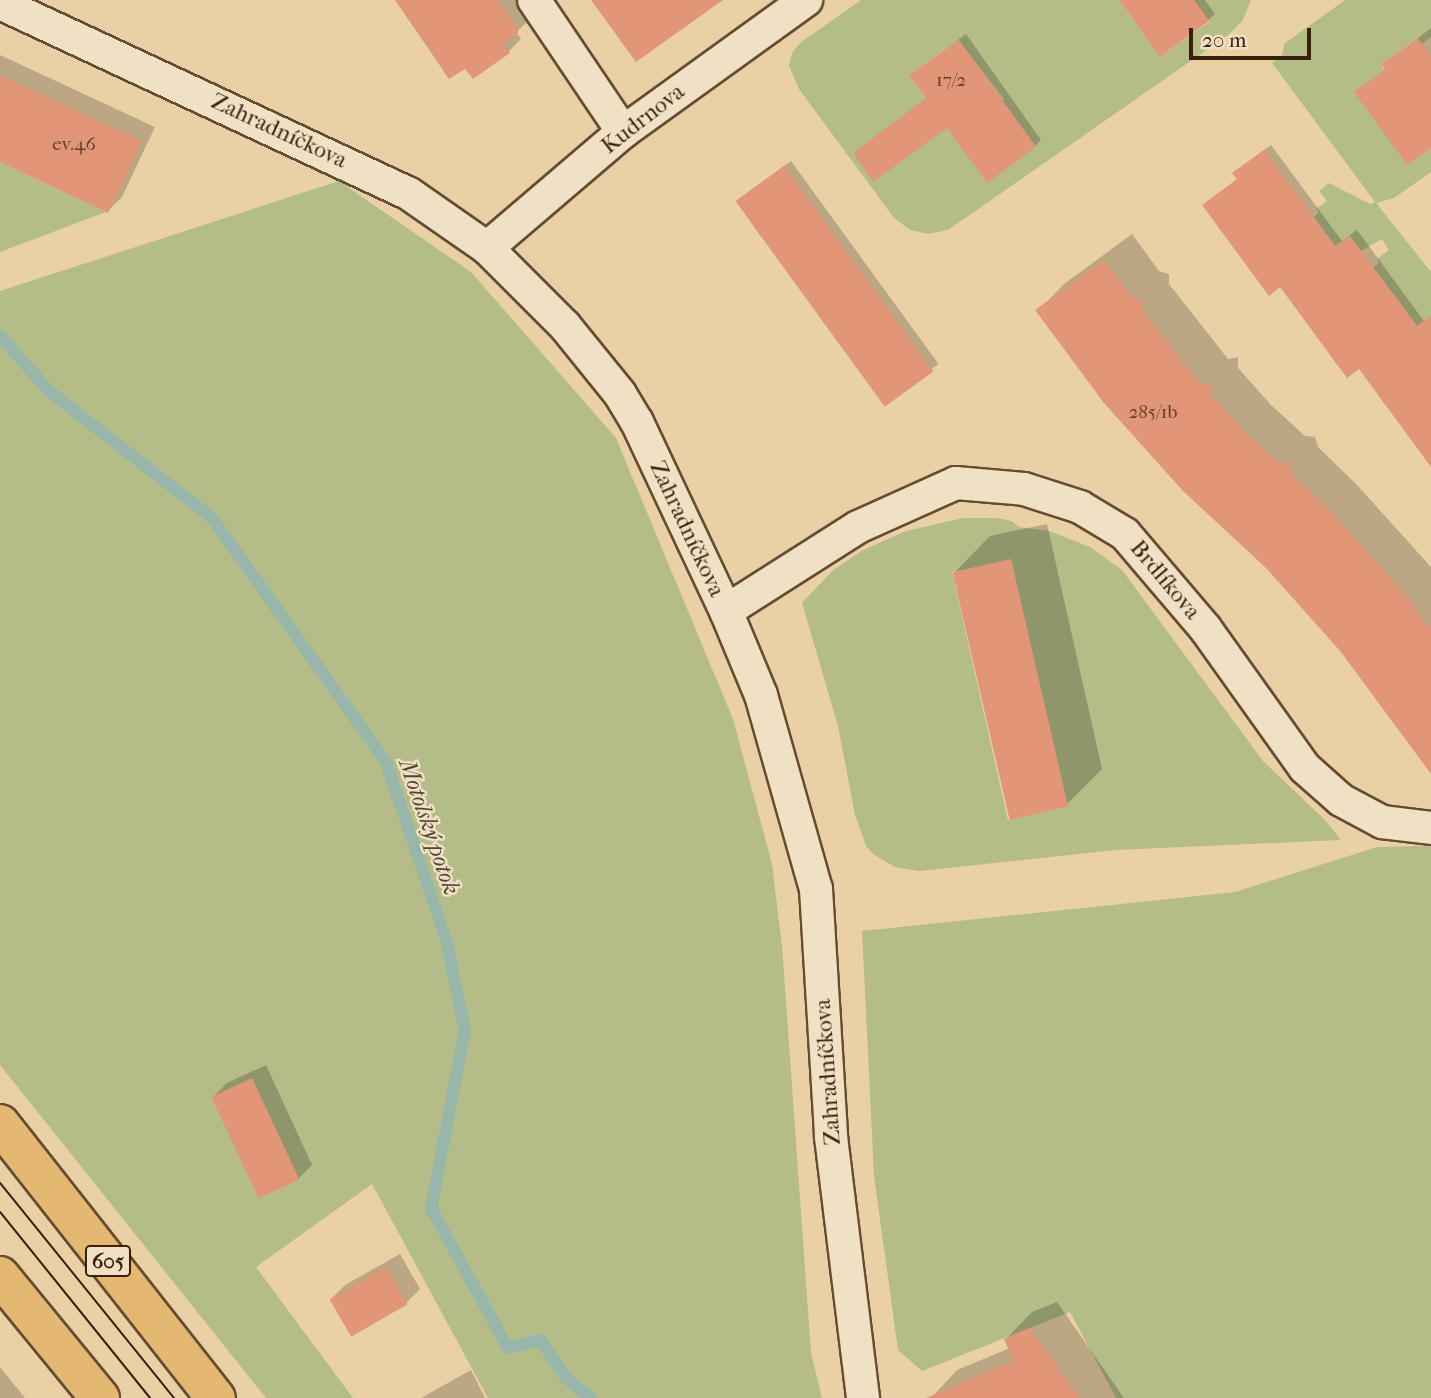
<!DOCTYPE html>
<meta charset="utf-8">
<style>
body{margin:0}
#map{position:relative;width:1431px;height:1398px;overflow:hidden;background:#ead1a5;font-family:"IM FELL French Canon",serif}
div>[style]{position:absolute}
.green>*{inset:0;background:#b4bc88}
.shadow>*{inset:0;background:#0003;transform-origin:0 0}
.stream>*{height:12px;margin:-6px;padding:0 6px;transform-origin:6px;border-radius:6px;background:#98b7aa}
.building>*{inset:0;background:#e29678;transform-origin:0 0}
.roads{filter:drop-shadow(2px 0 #654c32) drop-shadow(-2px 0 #654c32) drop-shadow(0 2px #654c32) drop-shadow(0 -2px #654c32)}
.minor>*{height:32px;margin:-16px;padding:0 16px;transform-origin:16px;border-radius:16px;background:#f1e1c4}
.primary>*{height:38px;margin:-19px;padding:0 19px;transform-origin:19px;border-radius:19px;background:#e5b872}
.tram>*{height:2px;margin:-1px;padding:0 1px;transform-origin:1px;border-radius:1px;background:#391f0c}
span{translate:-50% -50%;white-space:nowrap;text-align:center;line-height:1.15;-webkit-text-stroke:5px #f1e1c4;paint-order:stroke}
.number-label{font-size:19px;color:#633d27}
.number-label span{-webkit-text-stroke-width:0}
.shield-label span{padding:2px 5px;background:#f1e1c4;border:2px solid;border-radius:5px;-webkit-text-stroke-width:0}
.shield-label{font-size:21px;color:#391f0c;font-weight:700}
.street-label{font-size:23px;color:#391f0c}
.water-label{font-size:24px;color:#514534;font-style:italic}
.scale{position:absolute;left:1189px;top:28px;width:122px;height:32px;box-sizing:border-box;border:4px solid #391f0c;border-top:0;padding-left:9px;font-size:21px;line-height:24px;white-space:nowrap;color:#391f0c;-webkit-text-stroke:5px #f1e1c4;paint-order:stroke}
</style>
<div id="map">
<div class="green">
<i style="clip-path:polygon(evenodd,861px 0,1119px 0,1160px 57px,1209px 22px,1194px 0,1251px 0,1243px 20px,1228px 35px,948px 230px,928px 234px,910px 230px,894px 218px,799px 89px,789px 66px,792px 53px,800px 43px,861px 0,958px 40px,1004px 99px,1003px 102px,1036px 147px,987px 182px,909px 75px,958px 40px)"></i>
<i style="clip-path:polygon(1345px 0,1431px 0,1431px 37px,1422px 44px,1417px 38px,1381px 65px,1431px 148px,1431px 172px,1394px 198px,1376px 203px,1431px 272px,1431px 321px,1428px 318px,1417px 326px,1373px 267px,1379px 263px,1377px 259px,1389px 250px,1382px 239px,1361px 251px,1350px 236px,1335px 246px,1314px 217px,1319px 212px,1316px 209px,1327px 201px,1319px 191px,1329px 183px,1370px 204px,1375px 202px,1272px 63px,1283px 54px,1284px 44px)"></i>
<i style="clip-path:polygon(0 162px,106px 212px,0 252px)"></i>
<i style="clip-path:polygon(339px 181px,471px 272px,616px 438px,733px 719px,772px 864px,782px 946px,811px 1353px,822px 1398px,488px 1398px,372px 1184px,256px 1267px,353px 1398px,266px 1398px,0 1065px,0 291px)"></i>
<i style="clip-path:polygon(evenodd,963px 518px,996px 518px,1012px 521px,1019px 527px,1049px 531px,1090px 547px,1122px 570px,1263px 761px,1325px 820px,1341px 840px,1116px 850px,919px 871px,895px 867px,873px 854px,866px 846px,855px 815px,838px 726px,802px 603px,833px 570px,863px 550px,906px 531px,963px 518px,1011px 560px,1066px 807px,1008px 820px,952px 572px,1011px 560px)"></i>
<i style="clip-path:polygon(1431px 846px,1431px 1398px,1116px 1398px,1070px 1312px,922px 1371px,898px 1350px,874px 1176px,862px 931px,1235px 892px,1377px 847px)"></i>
</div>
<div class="shadow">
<i style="clip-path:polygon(398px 0,533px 0,540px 11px,516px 32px,521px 39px,508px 52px)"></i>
<i style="clip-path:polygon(1121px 0,1205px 0,1215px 14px,1208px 20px)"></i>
<i style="clip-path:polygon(1431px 28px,1431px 146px,1383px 65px)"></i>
<i style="clip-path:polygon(966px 34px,1041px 140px,1035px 146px,947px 125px,911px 75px)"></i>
<i style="clip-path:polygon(0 55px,155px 127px,122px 197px,108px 211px,0 160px)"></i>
<i style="clip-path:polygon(1271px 145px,1342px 241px,1357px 230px,1424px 321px,1431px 316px,1431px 453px,1238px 179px,1241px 167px)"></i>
<i style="left:791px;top:161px;width:251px;height:66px;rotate:54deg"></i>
<i style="clip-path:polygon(1132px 234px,1159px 271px,1169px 274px,1169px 284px,1228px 359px,1238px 357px,1238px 368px,1271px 405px,1305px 436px,1315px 437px,1318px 447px,1357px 485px,1431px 567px,1431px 759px,1342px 650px,1038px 311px,1064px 284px)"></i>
<i style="clip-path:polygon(1047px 524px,1102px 769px,1065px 806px,954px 573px,990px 536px)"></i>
<i style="clip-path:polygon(266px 1065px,312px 1165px,298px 1179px,213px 1097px,227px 1083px)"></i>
<i style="clip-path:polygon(400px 1254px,420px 1289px,406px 1303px,331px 1299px,345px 1285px)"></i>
<i style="clip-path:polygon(1057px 1302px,1124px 1398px,931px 1398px,957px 1370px,1010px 1348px,1006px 1339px,1032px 1312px)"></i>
<i style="clip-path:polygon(0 1367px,25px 1398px,0 1398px)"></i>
<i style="clip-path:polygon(471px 1370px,485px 1398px,421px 1398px)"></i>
</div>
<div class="stream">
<i style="left:0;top:336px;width:74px;rotate:48.3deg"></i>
<i style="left:49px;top:391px;width:207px;rotate:37.9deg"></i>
<i style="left:212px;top:518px;width:300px;rotate:54.5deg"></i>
<i style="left:386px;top:762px;width:187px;rotate:71.3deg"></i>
<i style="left:446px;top:939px;width:93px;rotate:78.2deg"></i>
<i style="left:465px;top:1030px;width:181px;rotate:100.8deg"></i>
<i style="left:431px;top:1208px;width:160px;rotate:61.2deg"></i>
<i style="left:508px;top:1348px;width:34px;rotate:-14deg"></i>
<i style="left:541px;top:1340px;width:45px;rotate:56.7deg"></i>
<i style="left:566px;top:1378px;width:32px;rotate:39deg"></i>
</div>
<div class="building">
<i style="clip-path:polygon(395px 0,498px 0,519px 32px,503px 43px,510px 53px,473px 79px,465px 69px,449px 79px)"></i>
<i style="clip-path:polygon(591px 0,723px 0,636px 62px)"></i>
<i style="clip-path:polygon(1119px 0,1194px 0,1209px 21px,1160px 57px)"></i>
<i style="clip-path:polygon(1418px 38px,1431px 57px,1431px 148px,1407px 165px,1354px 92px,1385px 70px,1381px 64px)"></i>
<i style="clip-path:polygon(959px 40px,1036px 147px,987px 183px,947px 128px,873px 182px,853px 153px,926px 98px,909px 75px)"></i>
<i style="clip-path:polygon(0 75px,142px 141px,108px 213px,0 162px)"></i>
<i style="clip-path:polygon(1264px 150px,1335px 246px,1350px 236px,1417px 326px,1431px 316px,1431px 467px,1359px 369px,1347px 378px,1280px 287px,1269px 296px,1202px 205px,1237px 179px,1232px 173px)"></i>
<i style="left:784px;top:166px;width:254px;height:60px;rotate:54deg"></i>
<i style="clip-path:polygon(1104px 260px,1132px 297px,1142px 300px,1143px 311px,1201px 384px,1212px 383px,1212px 396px,1244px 432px,1278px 462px,1289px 463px,1292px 474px,1331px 511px,1408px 598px,1431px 630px,1431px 774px,1341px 652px,1266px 568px,1183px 491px,1104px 403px,1035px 310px)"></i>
<i style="left:1011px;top:559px;width:254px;height:60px;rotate:77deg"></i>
<i style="left:252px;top:1078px;width:112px;height:45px;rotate:65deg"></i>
<i style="left:386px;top:1267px;width:43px;height:65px;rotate:60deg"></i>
<i style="clip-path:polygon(1030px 1328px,1080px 1398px,926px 1398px,1013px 1361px,1004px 1339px)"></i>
</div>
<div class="roads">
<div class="minor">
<i style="left:534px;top:0;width:159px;rotate:56deg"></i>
<i style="left:0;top:3px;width:450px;rotate:25deg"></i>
<i style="left:408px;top:193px;width:96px;rotate:34.8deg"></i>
<i style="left:487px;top:248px;width:110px;rotate:45deg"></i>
<i style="left:565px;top:326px;width:87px;rotate:51deg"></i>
<i style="left:620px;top:394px;width:33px;rotate:59deg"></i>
<i style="left:637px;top:422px;width:209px;rotate:64.8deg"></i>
<i style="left:726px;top:611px;width:91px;rotate:67.4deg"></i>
<i style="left:761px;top:695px;width:202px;rotate:74.2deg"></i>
<i style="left:816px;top:889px;width:248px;rotate:86.5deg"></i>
<i style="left:831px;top:1137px;width:263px;rotate:83deg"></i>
<i style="left:487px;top:248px;width:179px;rotate:-40.5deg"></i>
<i style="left:623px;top:132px;width:226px;rotate:-35.8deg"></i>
<i style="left:726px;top:611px;width:156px;rotate:-32.5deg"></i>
<i style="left:858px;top:527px;width:107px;rotate:-24.2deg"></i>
<i style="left:956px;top:483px;width:68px;rotate:5deg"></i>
<i style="left:1024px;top:489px;width:59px;rotate:17.8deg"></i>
<i style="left:1080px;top:507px;width:52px;rotate:31deg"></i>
<i style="left:1125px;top:534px;width:123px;rotate:49.6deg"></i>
<i style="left:1205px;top:628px;width:172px;rotate:54.5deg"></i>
<i style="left:1305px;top:768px;width:48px;rotate:41.6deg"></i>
<i style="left:1341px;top:800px;width:47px;rotate:28.2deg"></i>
<i style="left:1382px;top:822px;width:49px;rotate:7deg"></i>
</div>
<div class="primary">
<i style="left:0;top:1124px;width:349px;rotate:51.8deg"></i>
<i style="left:0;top:1276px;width:158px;rotate:50.7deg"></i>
</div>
</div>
<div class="tram">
<i style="left:0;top:1183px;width:277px;rotate:51deg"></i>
<i style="left:0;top:1212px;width:239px;rotate:51.1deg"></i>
</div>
<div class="number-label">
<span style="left:951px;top:81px">17/2</span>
<span style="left:74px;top:145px">ev.46</span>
<span style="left:1153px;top:413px">285/1b</span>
</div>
<div class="shield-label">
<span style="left:108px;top:1261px">605</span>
</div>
<div class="street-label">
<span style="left:643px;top:119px;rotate:-38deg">Kudrnova</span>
<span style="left:279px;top:131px;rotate:25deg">Zahradníčkova</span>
<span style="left:687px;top:529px;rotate:65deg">Zahradníčkova</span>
<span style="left:1165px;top:580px;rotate:50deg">Brdlíkova</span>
<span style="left:828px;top:1072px;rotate:-94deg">Zahradníčkova</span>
</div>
<div class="water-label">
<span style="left:429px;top:827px;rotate:71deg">Motolský potok</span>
</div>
<div class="scale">20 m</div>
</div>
